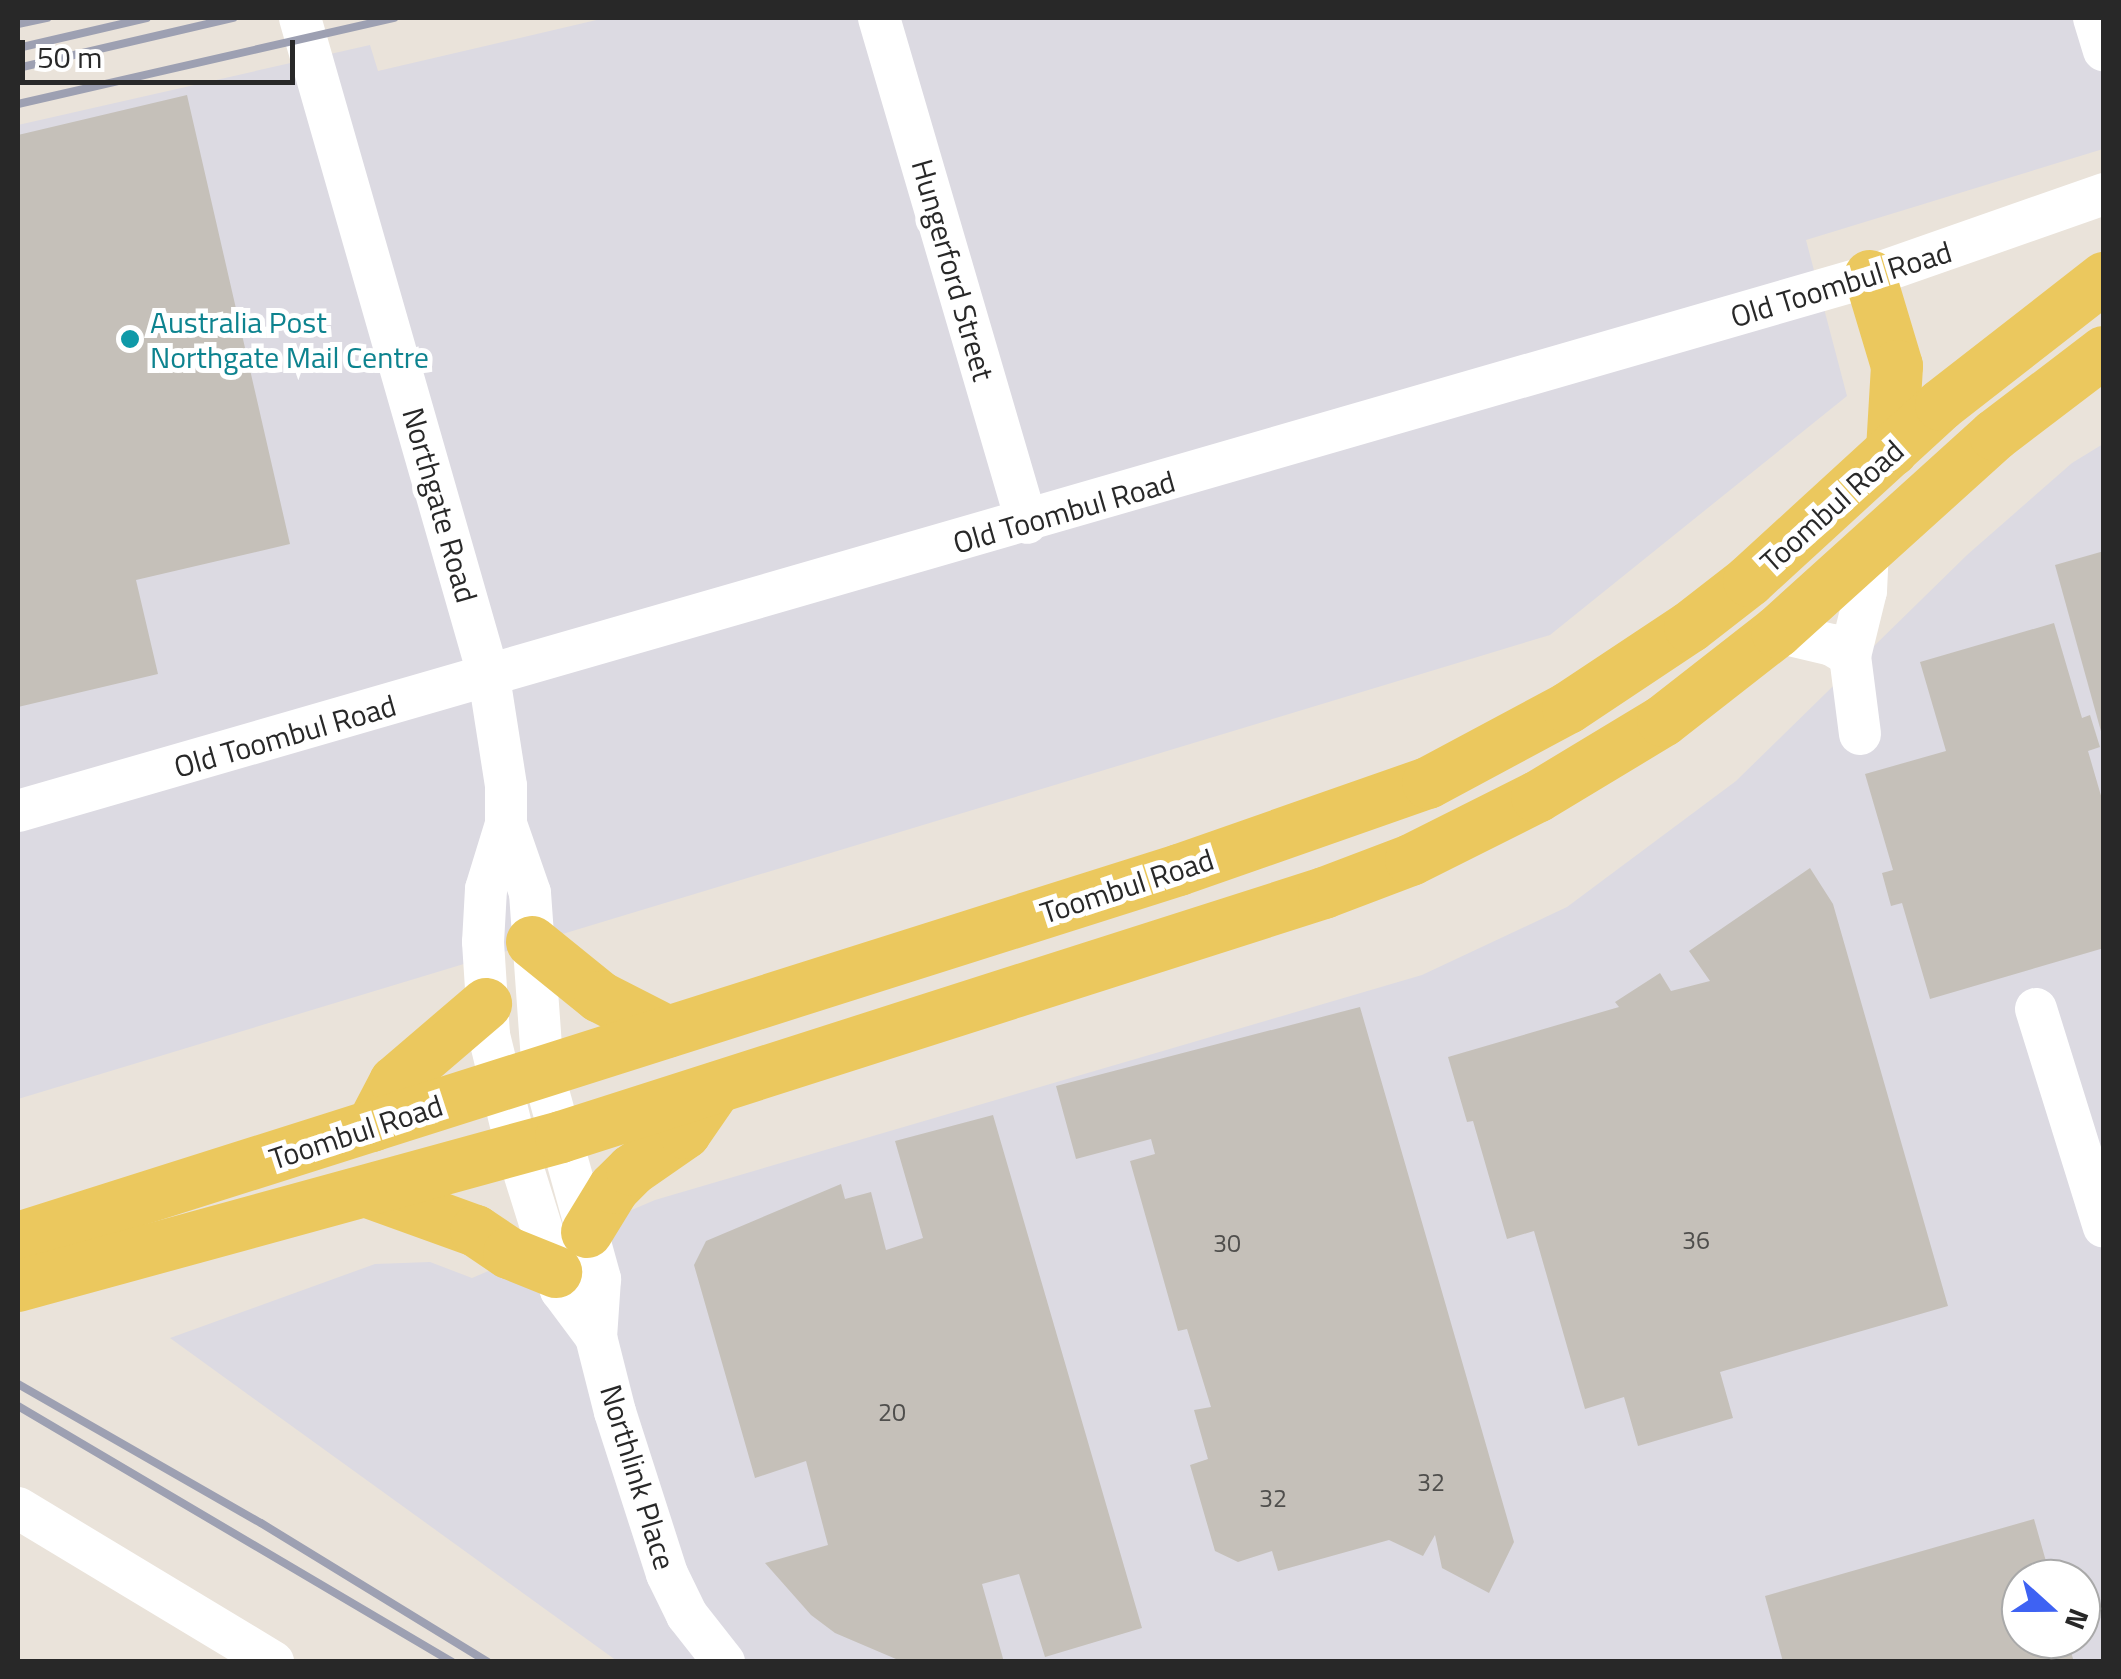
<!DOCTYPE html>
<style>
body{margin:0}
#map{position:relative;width:2121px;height:1679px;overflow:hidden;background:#eae3da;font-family:"Titillium Web",sans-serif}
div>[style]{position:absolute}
.industrial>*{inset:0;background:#dcdae2}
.building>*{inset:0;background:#c5c0b9}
.minor>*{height:42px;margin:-21px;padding:0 21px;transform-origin:21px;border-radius:21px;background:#fff}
.major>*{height:52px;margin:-26px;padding:0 26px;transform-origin:26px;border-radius:26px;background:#ebc85e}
.rail>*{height:8px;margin:-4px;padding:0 4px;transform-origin:4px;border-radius:4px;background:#9da0b2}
.dots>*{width:28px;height:28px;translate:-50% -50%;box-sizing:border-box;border:5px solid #fff;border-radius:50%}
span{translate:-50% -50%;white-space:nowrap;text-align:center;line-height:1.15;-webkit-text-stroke:10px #fff;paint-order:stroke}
.number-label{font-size:25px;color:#4f4e4c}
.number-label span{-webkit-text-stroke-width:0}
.street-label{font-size:30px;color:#282828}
.culture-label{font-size:30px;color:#0d838f}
.left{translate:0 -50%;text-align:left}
.frame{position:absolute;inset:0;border:20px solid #282828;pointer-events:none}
.north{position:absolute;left:2001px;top:1559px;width:100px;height:100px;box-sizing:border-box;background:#fff;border:2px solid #a9a9a9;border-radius:50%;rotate:111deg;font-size:28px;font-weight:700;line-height:40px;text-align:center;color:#282828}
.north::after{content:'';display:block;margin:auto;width:35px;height:45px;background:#3e62f3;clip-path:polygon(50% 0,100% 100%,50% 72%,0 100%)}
.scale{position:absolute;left:20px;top:40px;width:275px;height:45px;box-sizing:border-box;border:5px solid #282828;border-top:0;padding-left:12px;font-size:30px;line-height:35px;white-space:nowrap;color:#282828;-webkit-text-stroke:8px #fff;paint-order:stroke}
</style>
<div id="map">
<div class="industrial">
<i style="clip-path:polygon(605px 18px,2103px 18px,2103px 149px,1806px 240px,1847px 396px,1550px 635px,18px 1099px,18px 125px,370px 45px,378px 71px)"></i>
<i style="clip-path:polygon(evenodd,2103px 444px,2103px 1661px,617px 1661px,170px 1338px,375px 1264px,430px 1262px,472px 1278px,655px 1200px,1422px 975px,1567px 907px,1736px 781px,1967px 555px,2072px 463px,2103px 444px,2021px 1579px,2081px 1579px,2081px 1639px,2021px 1639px,2021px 1579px)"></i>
</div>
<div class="building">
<i style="clip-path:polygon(187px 95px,290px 544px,136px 580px,158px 674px,18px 707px,18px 135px)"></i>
<i style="clip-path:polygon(2104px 551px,2104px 735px,2102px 735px,2055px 565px)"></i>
<i style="clip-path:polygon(2054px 623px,2082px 718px,2090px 715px,2100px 747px,2088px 751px,2104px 806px,2104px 948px,1930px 999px,1902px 903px,1891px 906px,1882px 873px,1893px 870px,1865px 774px,1946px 751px,1920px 662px)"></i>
<i style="clip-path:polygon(1810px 868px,1833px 904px,1948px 1306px,1720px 1372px,1733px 1418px,1638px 1446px,1624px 1397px,1585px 1409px,1534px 1231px,1507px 1239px,1473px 1121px,1467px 1122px,1448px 1057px,1619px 1007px,1615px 1002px,1660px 973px,1671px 991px,1710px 981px,1689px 951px)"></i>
<i style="clip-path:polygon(1360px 1007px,1514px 1542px,1489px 1593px,1442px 1568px,1435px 1535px,1423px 1556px,1389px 1540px,1278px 1571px,1272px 1551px,1238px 1562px,1215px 1551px,1190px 1465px,1208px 1459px,1194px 1410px,1211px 1407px,1187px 1329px,1178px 1331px,1130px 1161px,1155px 1154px,1151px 1139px,1076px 1159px,1056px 1086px)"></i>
<i style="clip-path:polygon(993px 1115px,1142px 1628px,1045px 1657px,1019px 1574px,982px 1584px,1004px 1662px,903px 1662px,835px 1633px,811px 1615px,765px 1563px,828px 1545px,806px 1461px,755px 1478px,694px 1265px,706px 1241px,841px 1184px,845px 1199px,871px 1192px,886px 1250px,923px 1238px,895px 1141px)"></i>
<i style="clip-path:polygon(2034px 1519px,2051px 1579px,2021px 1579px,2021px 1639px,2067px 1639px,2074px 1662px,1783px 1662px,1765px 1596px)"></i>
</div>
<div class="minor">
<i style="left:300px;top:18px;width:686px;rotate:74deg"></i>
<i style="left:489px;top:677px;width:110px;rotate:81.1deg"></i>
<i style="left:506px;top:786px;width:38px;rotate:90deg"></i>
<i style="left:506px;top:824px;width:68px;rotate:107.1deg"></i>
<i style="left:486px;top:889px;width:53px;rotate:93.2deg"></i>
<i style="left:483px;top:942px;width:93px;rotate:86.3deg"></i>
<i style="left:489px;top:1035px;width:118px;rotate:76.3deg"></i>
<i style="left:517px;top:1150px;width:147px;rotate:72.6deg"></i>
<i style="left:561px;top:1290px;width:59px;rotate:53.3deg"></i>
<i style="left:879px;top:18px;width:526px;rotate:73.67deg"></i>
<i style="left:2094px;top:18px;width:34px;rotate:73deg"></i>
<i style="left:1777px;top:632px;width:57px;rotate:13.3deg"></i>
<i style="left:1832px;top:645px;width:21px;rotate:31deg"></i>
<i style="left:1860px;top:734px;width:79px;rotate:-97.3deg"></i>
<i style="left:1850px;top:656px;width:67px;rotate:-76.2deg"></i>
<i style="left:1866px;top:591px;width:42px;rotate:-87.3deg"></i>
<i style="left:18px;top:811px;width:1928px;rotate:-16.11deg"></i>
<i style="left:1870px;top:276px;width:248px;rotate:-19.3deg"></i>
<i style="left:506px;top:824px;width:73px;rotate:70.8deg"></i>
<i style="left:530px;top:893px;width:180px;rotate:85.9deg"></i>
<i style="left:543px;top:1073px;width:214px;rotate:74.5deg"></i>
<i style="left:600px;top:1279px;width:58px;rotate:93.9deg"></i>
<i style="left:596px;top:1337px;width:77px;rotate:75.8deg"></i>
<i style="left:615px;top:1412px;width:170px;rotate:72.2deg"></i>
<i style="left:667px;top:1574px;width:46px;rotate:64deg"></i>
<i style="left:687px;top:1615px;width:60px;rotate:51.8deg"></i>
<i style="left:2036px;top:1009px;width:228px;rotate:72.7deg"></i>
<i style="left:18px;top:1508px;width:298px;rotate:31.1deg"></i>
</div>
<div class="major">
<i style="left:1870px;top:276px;width:94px;rotate:73.3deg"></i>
<i style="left:1897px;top:366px;width:85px;rotate:93.4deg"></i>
<i style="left:532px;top:942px;width:87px;rotate:39deg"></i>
<i style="left:600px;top:997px;width:76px;rotate:27.2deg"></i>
<i style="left:372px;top:1126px;width:50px;rotate:-62.4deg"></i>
<i style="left:395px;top:1082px;width:120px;rotate:-40.6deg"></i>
<i style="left:368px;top:1192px;width:115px;rotate:19.9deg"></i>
<i style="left:476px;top:1231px;width:40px;rotate:34deg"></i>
<i style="left:509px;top:1253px;width:51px;rotate:22deg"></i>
<i style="left:587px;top:1232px;width:52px;rotate:-58.5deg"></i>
<i style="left:614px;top:1188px;width:25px;rotate:-45deg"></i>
<i style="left:632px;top:1170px;width:65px;rotate:-34.9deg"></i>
<i style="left:685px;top:1133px;width:55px;rotate:-55.4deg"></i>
<i style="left:18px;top:1238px;width:1218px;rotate:-17.59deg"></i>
<i style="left:1179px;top:870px;width:264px;rotate:-19.3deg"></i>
<i style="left:1428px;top:783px;width:159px;rotate:-28.2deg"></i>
<i style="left:1568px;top:708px;width:146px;rotate:-33.6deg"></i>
<i style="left:1690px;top:627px;width:75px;rotate:-37.9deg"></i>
<i style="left:1749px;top:581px;width:260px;rotate:-42.5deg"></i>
<i style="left:1941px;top:405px;width:207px;rotate:-37.9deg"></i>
<i style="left:18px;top:1286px;width:563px;rotate:-15.34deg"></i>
<i style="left:561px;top:1137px;width:801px;rotate:-17.73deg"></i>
<i style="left:1324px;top:893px;width:93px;rotate:-20.8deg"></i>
<i style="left:1411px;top:860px;width:141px;rotate:-26.6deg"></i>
<i style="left:1537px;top:797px;width:147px;rotate:-31.1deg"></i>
<i style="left:1663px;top:721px;width:145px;rotate:-38deg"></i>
<i style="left:1777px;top:632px;width:294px;rotate:-42.1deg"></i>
<i style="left:1995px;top:435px;width:137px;rotate:-37.3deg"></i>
</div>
<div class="rail">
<i style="left:18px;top:24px;width:30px;rotate:-12deg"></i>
<i style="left:18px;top:48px;width:132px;rotate:-13.1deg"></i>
<i style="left:18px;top:68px;width:221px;rotate:-13.1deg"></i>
<i style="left:18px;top:104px;width:386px;rotate:-12.9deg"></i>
<i style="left:18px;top:1384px;width:280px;rotate:29.8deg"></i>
<i style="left:261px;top:1523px;width:266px;rotate:31.5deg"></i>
<i style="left:18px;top:1406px;width:504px;rotate:30.53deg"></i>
</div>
<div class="dots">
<i style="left:130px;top:339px;background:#0f9aa8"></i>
</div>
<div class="number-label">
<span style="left:1696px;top:1240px">36</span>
<span style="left:1227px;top:1243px">30</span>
<span style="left:892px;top:1412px">20</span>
<span style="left:1431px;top:1482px">32</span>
<span style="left:1273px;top:1498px">32</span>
</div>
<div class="street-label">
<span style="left:953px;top:270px;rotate:74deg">Hungerford Street</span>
<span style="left:1841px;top:284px;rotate:-17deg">Old Toombul Road</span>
<span style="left:440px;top:505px;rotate:74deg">Northgate Road</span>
<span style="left:1832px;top:506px;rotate:-42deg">Toombul Road</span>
<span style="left:1064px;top:512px;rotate:-16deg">Old Toombul Road</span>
<span style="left:285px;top:736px;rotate:-16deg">Old Toombul Road</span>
<span style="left:1127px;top:886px;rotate:-18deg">Toombul Road</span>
<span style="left:356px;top:1132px;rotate:-18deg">Toombul Road</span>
<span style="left:638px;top:1477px;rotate:73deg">Northlink Place</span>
</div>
<div class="culture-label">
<span class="left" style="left:150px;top:339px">Australia Post<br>Northgate Mail Centre</span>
</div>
<div class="frame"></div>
<div class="north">N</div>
<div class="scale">50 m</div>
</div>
